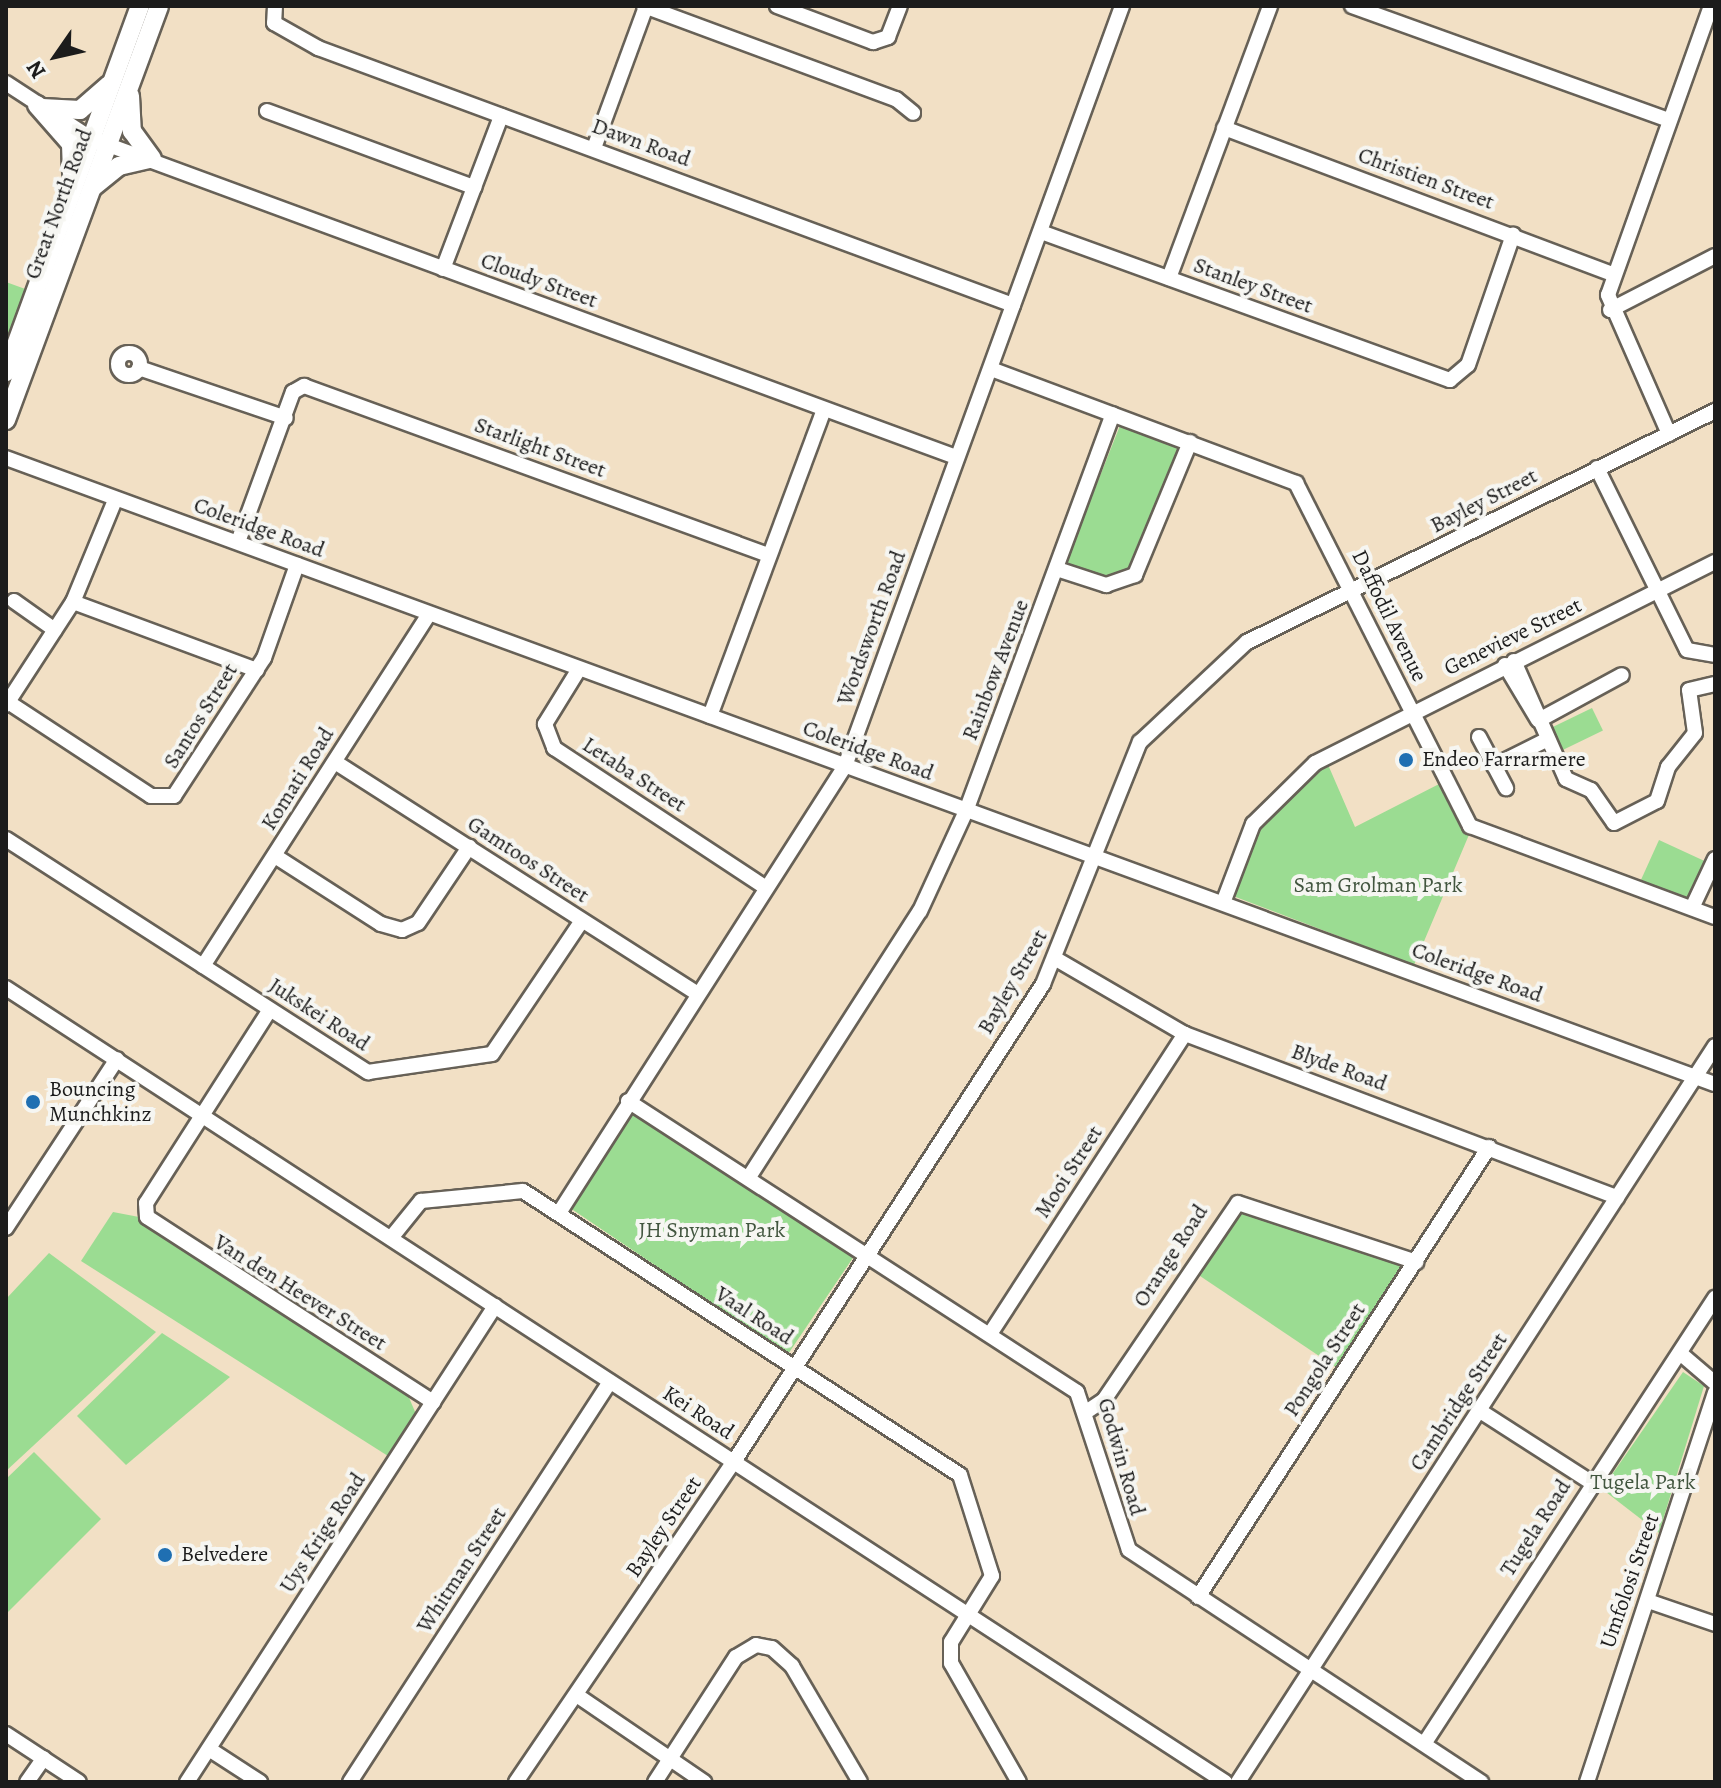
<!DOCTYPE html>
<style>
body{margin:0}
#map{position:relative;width:1721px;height:1788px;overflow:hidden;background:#f2e0c5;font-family:Alegreya,serif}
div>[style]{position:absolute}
.green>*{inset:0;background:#9bdc92;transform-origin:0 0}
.roads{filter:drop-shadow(2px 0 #676157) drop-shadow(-2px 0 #676157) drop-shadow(0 2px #676157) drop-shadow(0 -2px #676157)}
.minor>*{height:14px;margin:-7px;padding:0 7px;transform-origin:7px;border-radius:7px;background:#fff}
.minor>.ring{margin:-7px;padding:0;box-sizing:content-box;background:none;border:14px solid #fff;border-radius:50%}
.major>*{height:18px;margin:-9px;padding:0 9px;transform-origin:9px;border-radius:9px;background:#fff}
.dots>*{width:22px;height:22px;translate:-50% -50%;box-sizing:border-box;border:4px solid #f6f6f2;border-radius:50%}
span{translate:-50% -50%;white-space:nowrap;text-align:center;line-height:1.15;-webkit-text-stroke:8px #f6f6f2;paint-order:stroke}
.street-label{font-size:22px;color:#1c1c1c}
.poi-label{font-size:22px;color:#1c1c1c}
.left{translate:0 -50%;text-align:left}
.park-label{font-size:22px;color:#42563f}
.frame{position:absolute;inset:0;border:8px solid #1c1c1c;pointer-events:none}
.north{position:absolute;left:16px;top:16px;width:80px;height:80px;-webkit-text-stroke:6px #f6f6f2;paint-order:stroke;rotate:236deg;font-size:22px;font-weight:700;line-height:32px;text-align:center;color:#1c1c1c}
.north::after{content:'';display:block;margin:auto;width:28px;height:36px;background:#1c1c1c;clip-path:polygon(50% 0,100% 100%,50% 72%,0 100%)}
</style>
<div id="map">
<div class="green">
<i style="clip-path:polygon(6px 282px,28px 290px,6px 343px)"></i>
<i style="clip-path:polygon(1121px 423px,1186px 445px,1145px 558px,1125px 577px,1092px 577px,1064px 567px)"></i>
<i style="left:1592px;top:708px;width:25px;height:47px;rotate:64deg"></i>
<i style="clip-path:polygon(1326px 760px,1355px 827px,1443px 782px,1471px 830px,1414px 965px,1233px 896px,1256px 830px)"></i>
<i style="clip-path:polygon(1659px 840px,1711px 864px,1689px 899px,1640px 882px)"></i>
<i style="left:635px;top:1107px;width:265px;height:120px;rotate:34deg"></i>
<i style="clip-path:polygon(1242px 1208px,1402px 1265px,1337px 1368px,1197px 1274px)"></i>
<i style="clip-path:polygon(113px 1212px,139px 1217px,407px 1393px,416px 1414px,388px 1456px,81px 1261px)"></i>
<i style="clip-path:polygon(49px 1253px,156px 1332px,6px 1471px,6px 1299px)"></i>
<i style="clip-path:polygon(162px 1333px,230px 1377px,126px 1465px,77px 1416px)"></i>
<i style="clip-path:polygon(1683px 1372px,1704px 1386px,1659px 1533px,1602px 1489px)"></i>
<i style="clip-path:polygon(34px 1452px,101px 1519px,6px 1614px,6px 1479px)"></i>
</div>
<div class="roads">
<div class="minor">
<i style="left:275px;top:6px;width:17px;rotate:93deg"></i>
<i style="left:274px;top:23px;width:51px;rotate:29.6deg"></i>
<i style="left:318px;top:48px;width:741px;rotate:20.29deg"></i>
<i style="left:644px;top:6px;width:269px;rotate:20.3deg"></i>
<i style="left:896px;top:99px;width:22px;rotate:39deg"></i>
<i style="left:777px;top:6px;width:103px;rotate:20.6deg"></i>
<i style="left:873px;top:42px;width:16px;rotate:-18deg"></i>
<i style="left:888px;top:37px;width:33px;rotate:-69deg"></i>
<i style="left:1352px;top:6px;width:337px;rotate:19.8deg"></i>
<i style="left:6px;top:83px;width:103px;rotate:33.1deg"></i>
<i style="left:92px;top:139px;width:921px;rotate:20.21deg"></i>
<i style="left:267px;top:111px;width:221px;rotate:20.2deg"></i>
<i style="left:1224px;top:128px;width:415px;rotate:20.6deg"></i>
<i style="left:594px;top:148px;width:150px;rotate:-69.8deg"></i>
<i style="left:1041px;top:232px;width:435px;rotate:19.9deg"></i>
<i style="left:1450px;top:380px;width:23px;rotate:-40deg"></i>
<i style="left:1468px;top:365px;width:138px;rotate:-70.9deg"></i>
<i style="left:443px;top:269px;width:164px;rotate:-69.2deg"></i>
<i style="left:1169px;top:278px;width:290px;rotate:-69.6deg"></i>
<i style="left:1610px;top:310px;width:118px;rotate:-27.2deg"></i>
<i class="ring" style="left:118px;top:353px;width:8px;height:8px"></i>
<i style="left:139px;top:368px;width:155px;rotate:18.8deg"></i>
<i style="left:991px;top:369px;width:326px;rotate:20.5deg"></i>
<i style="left:1296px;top:483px;width:385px;rotate:63.1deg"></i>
<i style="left:1470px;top:826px;width:261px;rotate:20.4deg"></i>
<i style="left:1669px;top:434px;width:152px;rotate:-113.7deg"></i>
<i style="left:1608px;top:295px;width:307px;rotate:-70.4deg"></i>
<i style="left:6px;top:458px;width:1820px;rotate:20.12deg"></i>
<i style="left:1597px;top:468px;width:203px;rotate:63.7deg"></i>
<i style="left:1687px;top:650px;width:28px;rotate:10deg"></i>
<i style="left:238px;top:542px;width:160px;rotate:-69.9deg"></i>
<i style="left:293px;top:392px;width:13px;rotate:-29deg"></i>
<i style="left:304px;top:386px;width:494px;rotate:20deg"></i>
<i style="left:1057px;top:569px;width:52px;rotate:18.1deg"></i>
<i style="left:1106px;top:585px;width:31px;rotate:-19deg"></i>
<i style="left:1135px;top:575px;width:144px;rotate:-67.5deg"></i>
<i style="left:14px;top:601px;width:50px;rotate:35.3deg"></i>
<i style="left:73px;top:602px;width:196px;rotate:20.3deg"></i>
<i style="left:1514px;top:661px;width:129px;rotate:66.2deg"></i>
<i style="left:1566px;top:779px;width:27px;rotate:24deg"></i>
<i style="left:1591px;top:790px;width:40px;rotate:55.1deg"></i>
<i style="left:1614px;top:823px;width:48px;rotate:-27.1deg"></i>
<i style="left:1657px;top:801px;width:36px;rotate:-72deg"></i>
<i style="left:1668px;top:767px;width:43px;rotate:-51.5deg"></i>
<i style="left:1695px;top:733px;width:43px;rotate:-97.9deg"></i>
<i style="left:1689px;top:690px;width:27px;rotate:-13deg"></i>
<i style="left:1505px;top:665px;width:64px;rotate:59deg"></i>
<i style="left:579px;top:669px;width:65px;rotate:121.7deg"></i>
<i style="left:545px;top:724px;width:26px;rotate:69deg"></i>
<i style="left:554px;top:748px;width:254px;rotate:33.4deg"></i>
<i style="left:8px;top:702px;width:171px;rotate:33.3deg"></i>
<i style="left:151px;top:796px;width:23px"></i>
<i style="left:174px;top:796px;width:165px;rotate:-56.9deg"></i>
<i style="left:264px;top:658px;width:99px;rotate:-70.5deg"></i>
<i style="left:6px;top:705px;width:123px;rotate:-57deg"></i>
<i style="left:73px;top:602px;width:110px;rotate:-67.6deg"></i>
<i style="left:710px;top:716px;width:327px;rotate:-69.6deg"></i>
<i style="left:1539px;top:720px;width:94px;rotate:-28.5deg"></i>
<i style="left:1479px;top:737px;width:58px;rotate:62.1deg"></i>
<i style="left:335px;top:762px;width:431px;rotate:32.6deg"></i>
<i style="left:1494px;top:766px;width:56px;rotate:-26.6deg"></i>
<i style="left:6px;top:839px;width:431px;rotate:32.8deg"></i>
<i style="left:368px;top:1072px;width:125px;rotate:-8.3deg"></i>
<i style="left:492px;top:1054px;width:159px;rotate:-56deg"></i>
<i style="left:275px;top:856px;width:126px;rotate:32.7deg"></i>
<i style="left:381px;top:924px;width:22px;rotate:16deg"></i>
<i style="left:402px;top:930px;width:17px;rotate:-24deg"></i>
<i style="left:418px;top:923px;width:92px;rotate:-56.1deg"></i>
<i style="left:1223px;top:903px;width:85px;rotate:-69.2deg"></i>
<i style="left:1253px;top:824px;width:87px;rotate:-44.5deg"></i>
<i style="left:1315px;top:763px;width:448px;rotate:-26.7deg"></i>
<i style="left:1692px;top:908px;width:54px;rotate:-64.9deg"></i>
<i style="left:1056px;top:959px;width:149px;rotate:30.2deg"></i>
<i style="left:1185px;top:1034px;width:462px;rotate:20.7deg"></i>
<i style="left:203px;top:966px;width:418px;rotate:-57.3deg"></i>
<i style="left:6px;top:988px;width:1455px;rotate:33.08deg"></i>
<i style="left:269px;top:1011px;width:228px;rotate:122.6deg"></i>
<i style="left:146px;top:1203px;width:14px;rotate:86deg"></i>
<i style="left:147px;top:1217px;width:341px;rotate:32.9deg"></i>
<i style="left:628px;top:1101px;width:535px;rotate:32.95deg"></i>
<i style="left:1077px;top:1392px;width:166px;rotate:71.8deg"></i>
<i style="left:1129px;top:1550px;width:422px;rotate:33.4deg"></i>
<i style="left:749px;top:1177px;width:316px;rotate:-57.3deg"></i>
<i style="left:920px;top:911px;width:110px;rotate:-65.3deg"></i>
<i style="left:966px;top:811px;width:423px;rotate:-69.7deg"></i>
<i style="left:559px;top:1213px;width:531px;rotate:-57.39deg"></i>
<i style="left:845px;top:766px;width:809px;rotate:-69.97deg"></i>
<i style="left:6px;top:1228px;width:202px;rotate:-56.7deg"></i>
<i style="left:391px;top:1238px;width:48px;rotate:-51deg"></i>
<i style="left:421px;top:1201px;width:102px;rotate:-5.6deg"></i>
<i style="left:523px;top:1191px;width:521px;rotate:33.02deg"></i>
<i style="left:960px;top:1475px;width:106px;rotate:72.4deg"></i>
<i style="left:992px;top:1576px;width:78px;rotate:121.8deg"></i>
<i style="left:951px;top:1642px;width:21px;rotate:90deg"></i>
<i style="left:951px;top:1663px;width:137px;rotate:60.3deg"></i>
<i style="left:990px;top:1334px;width:358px;rotate:-57deg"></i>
<i style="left:1680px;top:1353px;width:46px;rotate:40.6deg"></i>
<i style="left:1089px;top:1410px;width:18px;rotate:-34deg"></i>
<i style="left:1104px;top:1400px;width:238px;rotate:-55.8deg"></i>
<i style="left:1238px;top:1203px;width:188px;rotate:18.3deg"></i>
<i style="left:1480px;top:1411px;width:133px;rotate:32.7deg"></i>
<i style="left:1198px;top:1597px;width:536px;rotate:-57.11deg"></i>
<i style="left:1648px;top:1601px;width:71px;rotate:18.9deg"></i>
<i style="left:578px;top:1696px;width:153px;rotate:34.3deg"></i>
<i style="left:6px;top:1734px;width:87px;rotate:33.3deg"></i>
<i style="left:1424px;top:1744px;width:533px;rotate:-56.88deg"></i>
<i style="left:209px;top:1749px;width:61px;rotate:32.9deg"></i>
<i style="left:27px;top:1782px;width:29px;rotate:-55deg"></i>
<i style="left:187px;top:1782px;width:567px;rotate:-57.09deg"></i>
<i style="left:350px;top:1782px;width:477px;rotate:-57deg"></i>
<i style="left:516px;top:1782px;width:386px;rotate:-55.8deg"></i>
<i style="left:733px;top:1463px;width:571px;rotate:-57.09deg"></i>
<i style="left:1043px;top:984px;width:261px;rotate:-68.2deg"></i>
<i style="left:1140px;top:742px;width:146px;rotate:-43.1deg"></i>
<i style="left:1247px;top:642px;width:522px;rotate:-26.27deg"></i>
<i style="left:655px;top:1782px;width:149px;rotate:-57.1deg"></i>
<i style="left:736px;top:1657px;width:23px;rotate:-31deg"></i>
<i style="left:756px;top:1645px;width:16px;rotate:11deg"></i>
<i style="left:772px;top:1648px;width:27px;rotate:42deg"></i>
<i style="left:792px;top:1666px;width:134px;rotate:59.6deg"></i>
<i style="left:1238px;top:1782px;width:877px;rotate:-57.05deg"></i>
<i style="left:1587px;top:1782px;width:410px;rotate:-71.8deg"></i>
</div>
<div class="major">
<i style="left:130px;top:96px;width:35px;rotate:87deg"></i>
<i style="left:132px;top:131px;width:34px;rotate:54deg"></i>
<i style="left:37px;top:105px;width:52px;rotate:48.9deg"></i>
<i style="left:71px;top:144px;width:30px;rotate:88deg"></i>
<i style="left:42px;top:108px;width:38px;rotate:3deg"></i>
<i style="left:80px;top:110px;width:38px;rotate:-41deg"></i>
<i style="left:93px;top:187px;width:33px;rotate:-39deg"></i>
<i style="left:119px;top:166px;width:32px;rotate:-13deg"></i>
<i style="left:6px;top:372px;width:390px;rotate:-69.9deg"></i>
<i style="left:6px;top:420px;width:441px;rotate:-69.7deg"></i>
</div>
</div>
<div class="dots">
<i style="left:1406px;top:760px;background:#1f6fb2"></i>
<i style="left:33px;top:1102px;background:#1f6fb2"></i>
<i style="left:165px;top:1555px;background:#1f6fb2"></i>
</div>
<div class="street-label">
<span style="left:641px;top:143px;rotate:20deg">Dawn Road</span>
<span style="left:1426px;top:179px;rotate:20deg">Christien Street</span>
<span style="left:59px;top:204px;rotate:-70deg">Great North Road</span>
<span style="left:539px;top:281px;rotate:20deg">Cloudy Street</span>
<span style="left:1253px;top:286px;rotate:20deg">Stanley Street</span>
<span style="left:540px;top:448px;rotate:20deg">Starlight Street</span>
<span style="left:1484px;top:501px;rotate:-27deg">Bayley Street</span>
<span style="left:259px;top:528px;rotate:20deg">Coleridge Road</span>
<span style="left:1389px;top:616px;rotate:64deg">Daffodil Avenue</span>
<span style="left:872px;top:628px;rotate:-70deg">Wordsworth Road</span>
<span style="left:1513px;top:637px;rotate:-26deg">Genevieve Street</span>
<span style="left:996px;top:670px;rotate:-69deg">Rainbow Avenue</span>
<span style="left:201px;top:716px;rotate:-58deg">Santos Street</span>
<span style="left:868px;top:751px;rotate:20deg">Coleridge Road</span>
<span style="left:634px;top:775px;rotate:33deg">Letaba Street</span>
<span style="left:298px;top:779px;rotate:-58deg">Komati Road</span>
<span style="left:528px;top:860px;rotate:33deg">Gamtoos Street</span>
<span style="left:1477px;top:973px;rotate:20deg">Coleridge Road</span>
<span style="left:1013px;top:982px;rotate:-60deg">Bayley Street</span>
<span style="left:319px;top:1015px;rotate:33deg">Jukskei Road</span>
<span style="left:1339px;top:1068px;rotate:20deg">Blyde Road</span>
<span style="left:1069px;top:1172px;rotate:-57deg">Mooi Street</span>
<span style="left:1171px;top:1256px;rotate:-57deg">Orange Road</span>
<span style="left:300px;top:1293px;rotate:32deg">Van den Heever Street</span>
<span style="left:754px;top:1316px;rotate:33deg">Vaal Road</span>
<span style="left:1325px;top:1360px;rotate:-57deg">Pongola Street</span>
<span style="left:1459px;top:1402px;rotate:-57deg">Cambridge Street</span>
<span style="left:698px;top:1413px;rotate:33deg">Kei Road</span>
<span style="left:1121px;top:1457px;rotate:74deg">Godwin Road</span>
<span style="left:664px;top:1527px;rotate:-56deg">Bayley Street</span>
<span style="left:1536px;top:1528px;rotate:-57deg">Tugela Road</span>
<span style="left:323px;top:1533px;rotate:-57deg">Uys Krige Road</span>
<span style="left:462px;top:1570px;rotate:-57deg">Whitman Street</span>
<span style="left:1630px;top:1581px;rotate:-71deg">Umfolosi Street</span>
</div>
<div class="poi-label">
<span class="left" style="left:1422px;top:760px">Endeo Farrarmere</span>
<span class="left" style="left:49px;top:1102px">Bouncing<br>Munchkinz</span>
<span class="left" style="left:181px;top:1555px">Belvedere</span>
</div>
<div class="park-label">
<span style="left:1378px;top:886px">Sam Grolman Park</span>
<span style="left:712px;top:1231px">JH Snyman Park</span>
<span style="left:1643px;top:1483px">Tugela Park</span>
</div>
<div class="frame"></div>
<div class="north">N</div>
</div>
